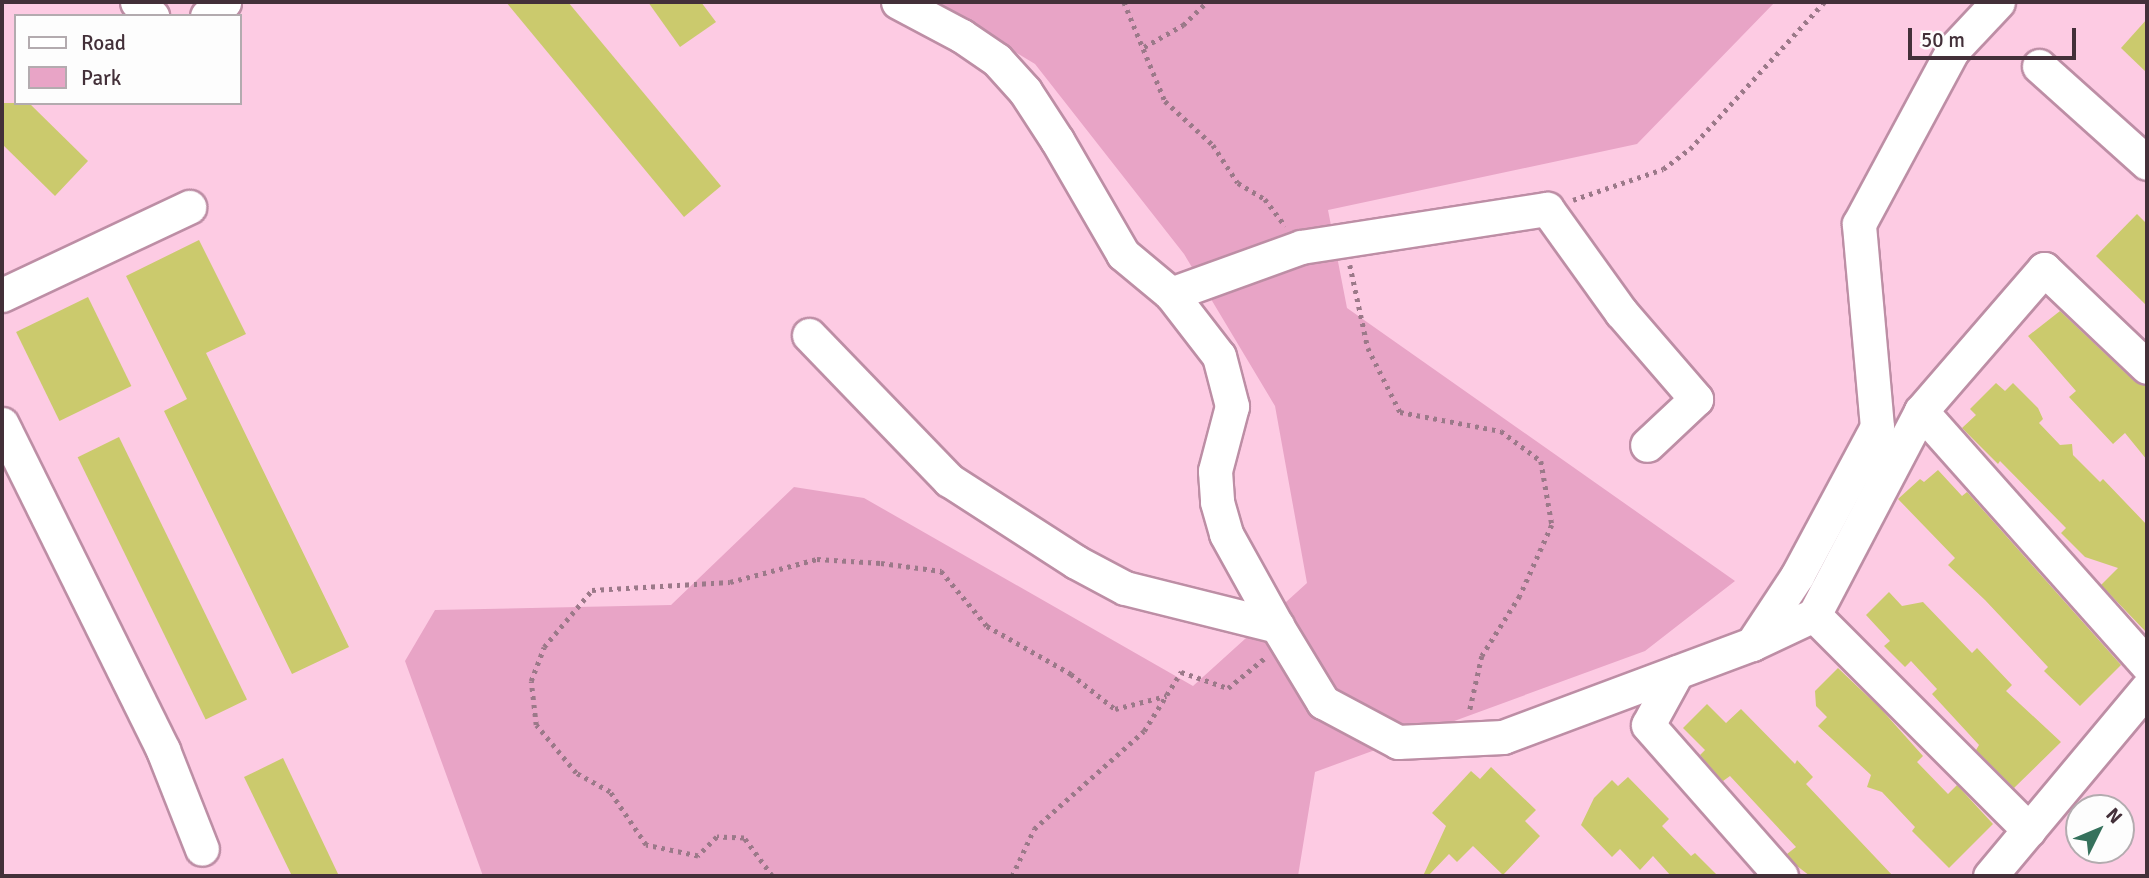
<!DOCTYPE html>
<style>
body{margin:0}
#map{position:relative;width:2149px;height:878px;overflow:hidden;background:#fdcbe3;font-family:Signika,sans-serif}
div>[style]{position:absolute}
.green>*{inset:0;background:#e8a4c6}
.building>*{inset:0;background:#cbca6d;transform-origin:0 0}
.path>*{height:4.5px;margin-top:-2.25px;transform-origin:0;background:repeating-linear-gradient(90deg,#9b7989 0 3.5px,transparent 0 8.5px)}
.roads{filter:drop-shadow(2px 0 #bd8ea5) drop-shadow(-2px 0 #bd8ea5) drop-shadow(0 2px #bd8ea5) drop-shadow(0 -2px #bd8ea5)}
.minor>*{height:33px;margin:-16.5px;padding:0 16.5px;transform-origin:16.5px;border-radius:16.5px;background:#fff}
span{translate:-50% -50%;white-space:nowrap;text-align:center;line-height:1.15;-webkit-text-stroke:6px #fdfdfd;paint-order:stroke}
.frame{position:absolute;inset:0;border:4px solid #433039;pointer-events:none}
.legend{position:absolute;left:14px;top:14px;width:228px;height:91px;box-sizing:border-box;background:#fdfdfd;border:2px solid #b3abaf;margin:0;padding:9px 12px;list-style:none;font-size:21px;color:#433039}
.legend li{display:flex;align-items:center;gap:14px;height:35px}
.legend b{width:35px;border:2px solid #b3abaf}
.north{position:absolute;left:2065px;top:794px;width:70px;height:70px;box-sizing:border-box;background:#fdfdfd;border:2px solid #b3abaf;border-radius:50%;rotate:47deg;font-size:19px;font-weight:700;line-height:28px;text-align:center;color:#433039}
.north::after{content:'';display:block;margin:auto;width:24px;height:32px;background:#35715c;clip-path:polygon(50% 0,100% 100%,50% 72%,0 100%)}
.scale{position:absolute;left:1908px;top:28px;width:168px;height:32px;box-sizing:border-box;border:4px solid #433039;border-top:0;padding-left:9px;font-size:21px;line-height:24px;white-space:nowrap;color:#433039;-webkit-text-stroke:5px #fdfdfd;paint-order:stroke}
</style>
<div id="map">
<div class="green">
<i style="clip-path:polygon(932px 2px,1775px 2px,1637px 144px,1328px 210px,1347px 308px,1735px 581px,1645px 651px,1315px 772px,1298px 876px,483px 876px,405px 661px,435px 610px,671px 605px,794px 487px,864px 498px,1193px 686px,1307px 583px,1275px 406px,1184px 254px,1035px 64px)"></i>
</div>
<div class="building">
<i style="clip-path:polygon(506px 2px,568px 2px,721px 186px,684px 217px)"></i>
<i style="clip-path:polygon(648px 2px,701px 2px,716px 22px,680px 47px)"></i>
<i style="clip-path:polygon(2147px 19px,2147px 73px,2121px 48px)"></i>
<i style="clip-path:polygon(2px 103px,29px 103px,88px 161px,55px 196px,2px 144px)"></i>
<i style="clip-path:polygon(2137px 214px,2147px 224px,2147px 306px,2096px 256px)"></i>
<i style="clip-path:polygon(199px 240px,246px 334px,206px 353px,349px 647px,292px 674px,164px 411px,187px 399px,126px 276px)"></i>
<i style="left:88px;top:297px;width:99px;height:80px;rotate:64deg"></i>
<i style="clip-path:polygon(2060px 311px,2134px 381px,2147px 386px,2147px 460px,2125px 433px,2113px 444px,2069px 397px,2076px 391px,2028px 336px)"></i>
<i style="clip-path:polygon(1996px 383px,2005px 391px,2013px 383px,2038px 408px,2043px 419px,2039px 423px,2060px 445px,2072px 444px,2073px 455px,2100px 482px,2103px 479px,2147px 525px,2147px 633px,2101px 585px,2118px 568px,2085px 557px,2061px 533px,2066px 528px,2000px 461px,1998px 464px,1962px 428px,1976px 415px,1970px 409px)"></i>
<i style="left:119px;top:437px;width:292px;height:46px;rotate:64deg"></i>
<i style="clip-path:polygon(1938px 470px,1962px 496px,1967px 492px,2121px 665px,2080px 706px,2044px 671px,2048px 667px,1985px 600px,1948px 565px,1955px 558px,1898px 499px,1920px 479px,1924px 482px)"></i>
<i style="clip-path:polygon(1889px 592px,1902px 606px,1923px 602px,1972px 653px,1977px 648px,2012px 685px,2006px 691px,2061px 742px,2014px 788px,1976px 750px,1979px 745px,1932px 694px,1937px 689px,1911px 661px,1905px 667px,1884px 646px,1890px 641px,1866px 615px)"></i>
<i style="clip-path:polygon(1838px 668px,1881px 709px,1923px 756px,1917px 762px,1948px 794px,1957px 785px,1993px 824px,1949px 868px,1912px 831px,1915px 827px,1882px 792px,1867px 787px,1871px 775px,1818px 726px,1827px 717px,1816px 706px,1815px 691px)"></i>
<i style="clip-path:polygon(1707px 704px,1726px 723px,1741px 709px,1795px 764px,1797px 760px,1813px 777px,1806px 784px,1893px 876px,1810px 876px,1797px 866px,1787px 854px,1796px 847px,1730px 776px,1723px 781px,1720px 778px,1700px 755px,1705px 750px,1683px 728px)"></i>
<i style="clip-path:polygon(283px 758px,339px 876px,292px 876px,244px 777px)"></i>
<i style="clip-path:polygon(1491px 767px,1536px 810px,1525px 821px,1540px 836px,1503px 875px,1473px 846px,1457px 862px,1449px 854px,1428px 876px,1423px 876px,1446px 826px,1432px 813px,1471px 771px,1480px 779px)"></i>
<i style="clip-path:polygon(1628px 777px,1669px 819px,1662px 826px,1691px 856px,1695px 853px,1718px 876px,1671px 876px,1653px 856px,1640px 870px,1620px 849px,1612px 857px,1581px 825px,1594px 798px,1612px 780px,1618px 786px)"></i>
</div>
<div class="path">
<i style="left:1124px;top:2px;width:107px;rotate:67.5deg"></i>
<i style="left:1165px;top:101px;width:65px;rotate:42.5deg"></i>
<i style="left:1213px;top:145px;width:45px;rotate:56.7deg"></i>
<i style="left:1238px;top:183px;width:31px;rotate:31deg"></i>
<i style="left:1265px;top:199px;width:34px;rotate:53deg"></i>
<i style="left:1144px;top:47px;width:45px;rotate:-29.4deg"></i>
<i style="left:1183px;top:25px;width:33px;rotate:-44deg"></i>
<i style="left:1573px;top:200px;width:95px;rotate:-19deg"></i>
<i style="left:1663px;top:169px;width:34px;rotate:-37deg"></i>
<i style="left:1690px;top:149px;width:199px;rotate:-47.6deg"></i>
<i style="left:1350px;top:265px;width:85px;rotate:77.8deg"></i>
<i style="left:1368px;top:348px;width:72px;rotate:63.4deg"></i>
<i style="left:1400px;top:412px;width:103px;rotate:10.7deg"></i>
<i style="left:1501px;top:431px;width:50px;rotate:36.9deg"></i>
<i style="left:1541px;top:461px;width:65px;rotate:80.2deg"></i>
<i style="left:1552px;top:525px;width:78px;rotate:114.3deg"></i>
<i style="left:1520px;top:596px;width:71px;rotate:122.3deg"></i>
<i style="left:1482px;top:656px;width:59px;rotate:102.6deg"></i>
<i style="left:772px;top:876px;width:47px;rotate:-126.4deg"></i>
<i style="left:744px;top:838px;width:27px;rotate:-178deg"></i>
<i style="left:717px;top:837px;width:27px;rotate:135deg"></i>
<i style="left:698px;top:856px;width:53px;rotate:-168.1deg"></i>
<i style="left:646px;top:845px;width:64px;rotate:-124.2deg"></i>
<i style="left:610px;top:792px;width:39px;rotate:-151deg"></i>
<i style="left:576px;top:773px;width:62px;rotate:-129.8deg"></i>
<i style="left:536px;top:725px;width:44px;rotate:-96.5deg"></i>
<i style="left:531px;top:681px;width:36px;rotate:-69deg"></i>
<i style="left:544px;top:647px;width:75px;rotate:-49.9deg"></i>
<i style="left:592px;top:590px;width:138px;rotate:-3.3deg"></i>
<i style="left:730px;top:582px;width:90px;rotate:-14.8deg"></i>
<i style="left:817px;top:559px;width:64px;rotate:3.6deg"></i>
<i style="left:881px;top:563px;width:61px;rotate:7.6deg"></i>
<i style="left:941px;top:571px;width:72px;rotate:50.1deg"></i>
<i style="left:987px;top:626px;width:97px;rotate:29.7deg"></i>
<i style="left:1071px;top:674px;width:56px;rotate:38.5deg"></i>
<i style="left:1115px;top:709px;width:53px;rotate:-14.3deg"></i>
<i style="left:1012px;top:876px;width:52px;rotate:-64.9deg"></i>
<i style="left:1034px;top:829px;width:147px;rotate:-41.7deg"></i>
<i style="left:1144px;top:731px;width:70px;rotate:-57.9deg"></i>
<i style="left:1181px;top:672px;width:50px;rotate:18.8deg"></i>
<i style="left:1228px;top:688px;width:49px;rotate:-39.2deg"></i>
</div>
<div class="roads">
<div class="minor">
<i style="left:137px;top:2px;width:21px;rotate:43deg"></i>
<i style="left:898px;top:2px;width:72px;rotate:28deg"></i>
<i style="left:962px;top:36px;width:42px;rotate:34.4deg"></i>
<i style="left:997px;top:60px;width:42px;rotate:47.9deg"></i>
<i style="left:1025px;top:91px;width:59px;rotate:56.9deg"></i>
<i style="left:1057px;top:140px;width:132px;rotate:59.9deg"></i>
<i style="left:1123px;top:254px;width:62px;rotate:39.8deg"></i>
<i style="left:1171px;top:294px;width:78px;rotate:52.3deg"></i>
<i style="left:1219px;top:356px;width:52px;rotate:75.4deg"></i>
<i style="left:1232px;top:406px;width:67px;rotate:104.7deg"></i>
<i style="left:1215px;top:471px;width:31px;rotate:86deg"></i>
<i style="left:1217px;top:502px;width:33px;rotate:74deg"></i>
<i style="left:1226px;top:534px;width:105px;rotate:61deg"></i>
<i style="left:1277px;top:626px;width:89px;rotate:58.8deg"></i>
<i style="left:1323px;top:702px;width:85px;rotate:28.1deg"></i>
<i style="left:1398px;top:742px;width:105px;rotate:-2.7deg"></i>
<i style="left:1503px;top:737px;width:266px;rotate:-20.5deg"></i>
<i style="left:1752px;top:644px;width:82px;rotate:-56.5deg"></i>
<i style="left:1797px;top:576px;width:169px;rotate:-61.8deg"></i>
<i style="left:1877px;top:427px;width:204px;rotate:-95.1deg"></i>
<i style="left:1859px;top:224px;width:196px;rotate:-61.7deg"></i>
<i style="left:1952px;top:51px;width:67px;rotate:-46.8deg"></i>
<i style="left:207px;top:16px;width:22px;rotate:-39deg"></i>
<i style="left:2039px;top:66px;width:145px;rotate:41.9deg"></i>
<i style="left:1171px;top:294px;width:138px;rotate:-19.9deg"></i>
<i style="left:1301px;top:247px;width:249px;rotate:-8.8deg"></i>
<i style="left:1547px;top:209px;width:127px;rotate:54.3deg"></i>
<i style="left:1621px;top:312px;width:115px;rotate:49.2deg"></i>
<i style="left:1696px;top:399px;width:67px;rotate:136.8deg"></i>
<i style="left:2px;top:295px;width:207px;rotate:-25.2deg"></i>
<i style="left:809px;top:335px;width:202px;rotate:46deg"></i>
<i style="left:949px;top:480px;width:151px;rotate:32.8deg"></i>
<i style="left:1076px;top:562px;width:55px;rotate:28deg"></i>
<i style="left:1125px;top:588px;width:157px;rotate:14deg"></i>
<i style="left:1921px;top:411px;width:340px;rotate:48.3deg"></i>
<i style="left:2px;top:424px;width:364px;rotate:63.7deg"></i>
<i style="left:163px;top:750px;width:106px;rotate:68.5deg"></i>
<i style="left:1814px;top:615px;width:304px;rotate:45deg"></i>
<i style="left:1752px;top:644px;width:68px;rotate:-25.1deg"></i>
<i style="left:1814px;top:615px;width:230px;rotate:-62.3deg"></i>
<i style="left:1921px;top:411px;width:188px;rotate:-49.1deg"></i>
<i style="left:2044px;top:269px;width:142px;rotate:43.6deg"></i>
<i style="left:1677px;top:672px;width:60px;rotate:118.7deg"></i>
<i style="left:1648px;top:725px;width:201px;rotate:48.6deg"></i>
<i style="left:1990px;top:876px;width:245px;rotate:-50.1deg"></i>
</div>
</div>
<div class="frame"></div>
<ul class="legend">
<li><b style="height:9px;background:#fff"></b>Road</li>
<li><b style="height:19px;background:#e8a4c6"></b>Park</li>
</ul>
<div class="north">N</div>
<div class="scale">50 m</div>
</div>
